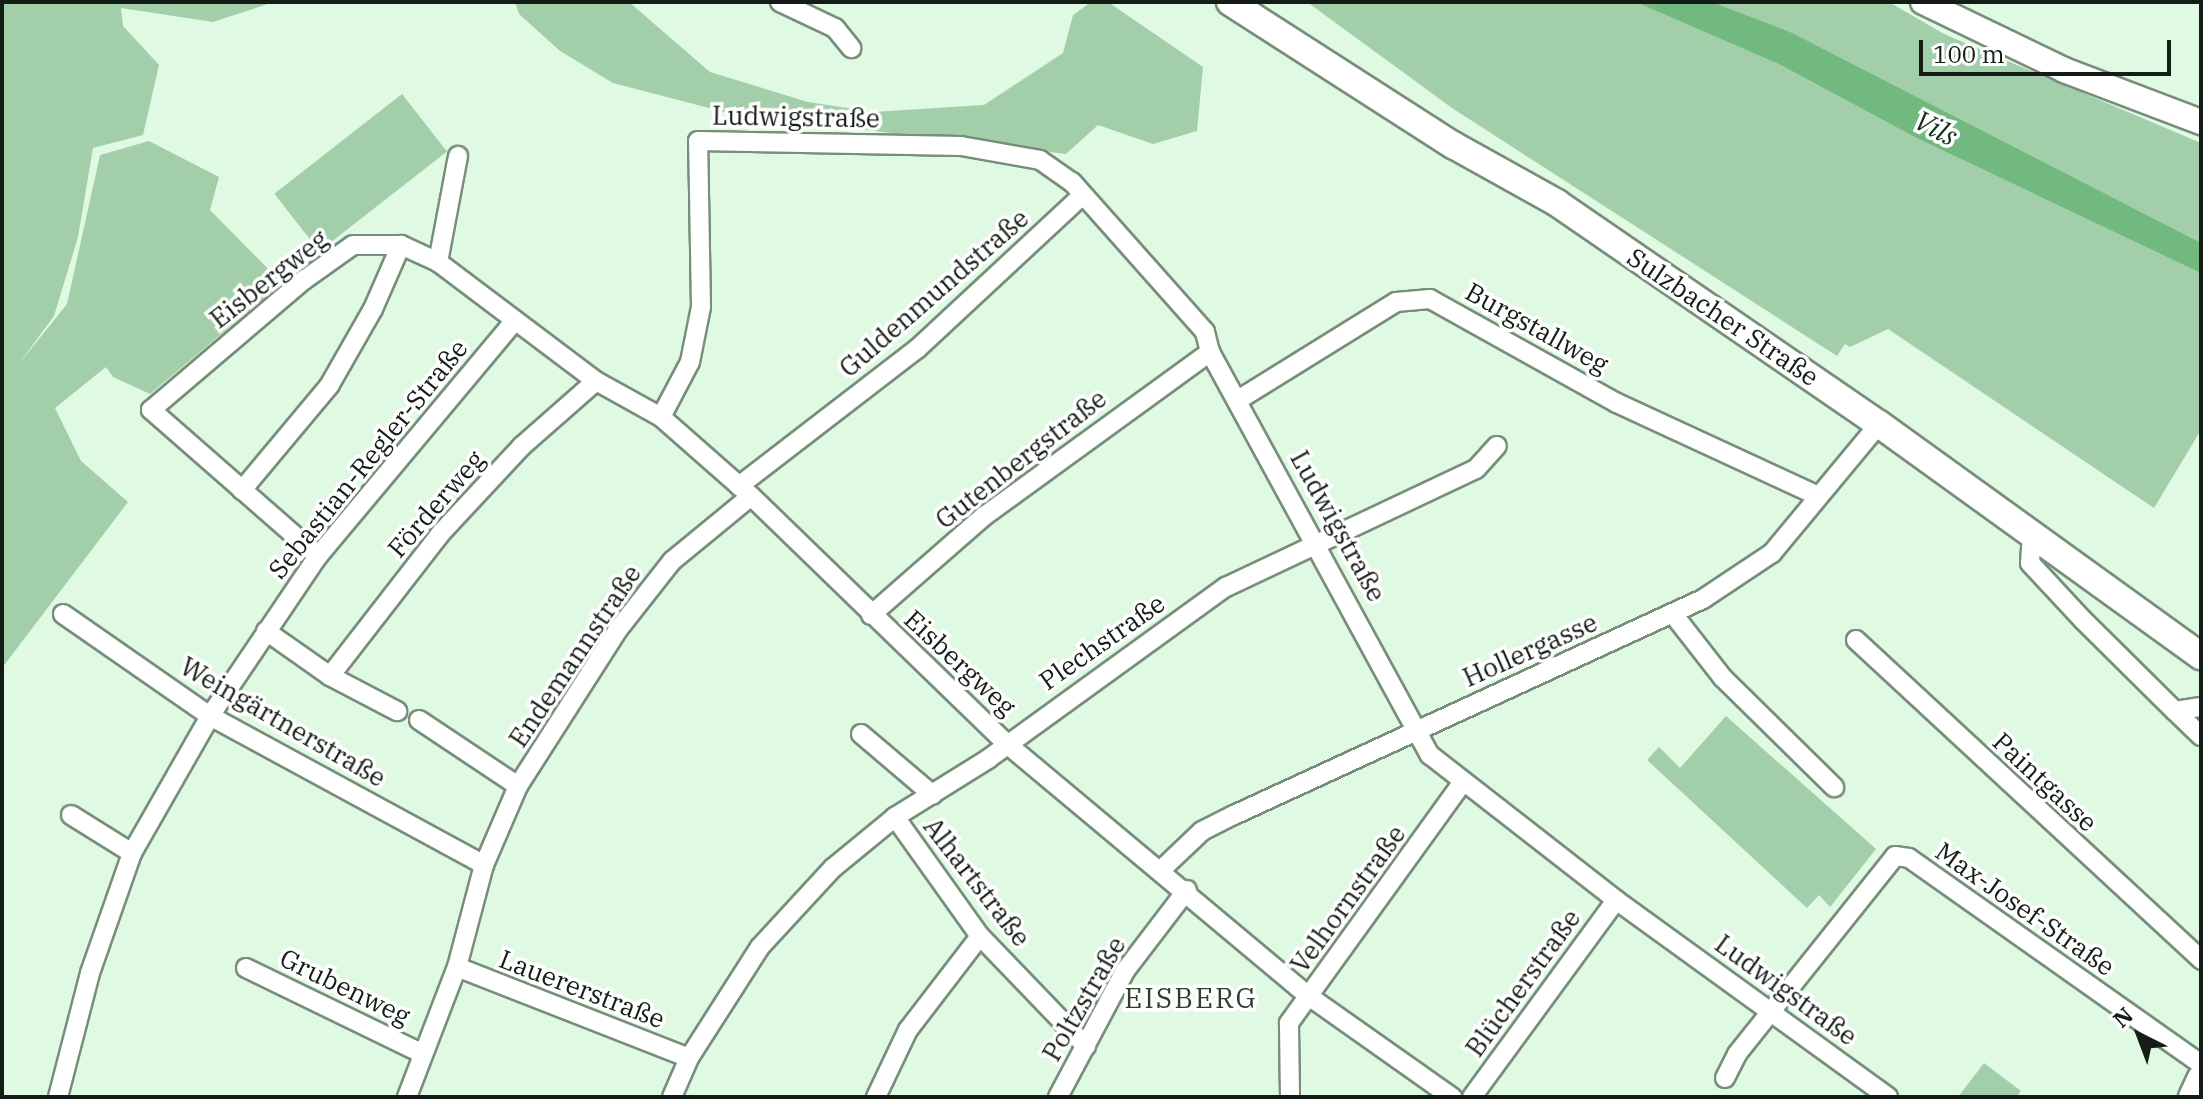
<!DOCTYPE html>
<meta charset="utf-8">
<style>
body{margin:0}
#map{position:relative;width:2203px;height:1099px;overflow:hidden;background:#e0f9e3;font-family:"IBM Plex Serif",serif}
div>[style]{position:absolute}
.green>*{inset:0;background:#a2cfaa;transform-origin:0 0}
.water>*{inset:0;background:#72b980}
.roads{filter:drop-shadow(2px 0 #778e7a) drop-shadow(-2px 0 #778e7a) drop-shadow(0 2px #778e7a) drop-shadow(0 -2px #778e7a)}
.minor>*{height:18px;margin:-9px;padding:0 9px;transform-origin:9px;border-radius:9px;background:#fff}
.tertiary>*{height:24px;margin:-12px;padding:0 12px;transform-origin:12px;border-radius:12px;background:#fff}
.secondary>*{height:26px;margin:-13px;padding:0 13px;transform-origin:13px;border-radius:13px;background:#fff}
span{translate:-50% -50%;white-space:nowrap;text-align:center;line-height:1.15;-webkit-text-stroke:7px #fff;paint-order:stroke}
.street-label{font-size:26px;color:#141d15}
.water-label{font-size:28px;color:#12311a;font-style:italic}
.neighbourhood-label{font-size:28px;color:#2b402f;letter-spacing:2px}
.frame{position:absolute;inset:0;border:4px solid #141d15;pointer-events:none}
.north{position:absolute;left:2099px;top:995px;width:80px;height:80px;-webkit-text-stroke:6px #fff;paint-order:stroke;rotate:318deg;font-size:22px;font-weight:700;line-height:32px;text-align:center;color:#141d15}
.north::after{content:'';display:block;margin:auto;width:28px;height:36px;background:#141d15;clip-path:polygon(50% 0,100% 100%,50% 72%,0 100%)}
.scale{position:absolute;left:1919px;top:40px;width:252px;height:36px;box-sizing:border-box;border:4px solid #141d15;border-top:0;padding-left:10px;font-size:24px;line-height:28px;white-space:nowrap;color:#141d15;-webkit-text-stroke:6px #fff;paint-order:stroke}
</style>
<div id="map">
<div class="green">
<i style="clip-path:polygon(2px 2px,274px 2px,213px 22px,121px 8px,123px 26px,159px 65px,143px 135px,93px 148px,78px 237px,54px 316px,18px 365px,67px 304px,100px 155px,149px 141px,219px 177px,210px 210px,282px 283px,150px 394px,113px 377px,106px 367px,55px 408px,81px 461px,128px 502px,2px 668px)"></i>
<i style="clip-path:polygon(515px 2px,629px 2px,710px 72px,808px 102px,873px 112px,984px 105px,1063px 53px,1073px 15px,1091px 2px,1108px 2px,1203px 67px,1197px 131px,1153px 144px,1098px 125px,1066px 154px,732px 114px,613px 83px,560px 51px,519px 14px)"></i>
<i style="clip-path:polygon(1307px 2px,1889px 2px,1944px 34px,2201px 143px,2201px 430px,2154px 508px,1888px 329px,1850px 347px,1845px 344px,1837px 356px,1452px 108px)"></i>
<i style="left:402px;top:94px;width:73px;height:162px;rotate:52deg"></i>
<i style="clip-path:polygon(1726px 716px,1876px 849px,1830px 907px,1819px 895px,1807px 908px,1647px 760px,1659px 747px,1680px 768px)"></i>
<i style="clip-path:polygon(1984px 1063px,2021px 1091px,2016px 1097px,1958px 1097px)"></i>
</div>
<div class="water">
<i style="clip-path:polygon(1636px 2px,1712px 2px,1792px 33px,2201px 243px,2201px 273px,1915px 137px,1781px 65px)"></i>
</div>
<div class="roads">
<div class="minor">
<i style="left:780px;top:2px;width:61px;rotate:25.3deg"></i>
<i style="left:835px;top:28px;width:26px;rotate:51deg"></i>
<i style="left:438px;top:262px;width:108px;rotate:-79.3deg"></i>
<i style="left:1238px;top:400px;width:186px;rotate:-31.8deg"></i>
<i style="left:1396px;top:302px;width:34px;rotate:-5deg"></i>
<i style="left:1430px;top:299px;width:214px;rotate:29.1deg"></i>
<i style="left:1617px;top:403px;width:221px;rotate:24.8deg"></i>
<i style="left:661px;top:417px;width:62px;rotate:-62.2deg"></i>
<i style="left:690px;top:362px;width:56px;rotate:-78.7deg"></i>
<i style="left:701px;top:307px;width:166px;rotate:-91deg"></i>
<i style="left:698px;top:141px;width:263px;rotate:1.1deg"></i>
<i style="left:961px;top:146px;width:80px;rotate:10deg"></i>
<i style="left:1040px;top:160px;width:39px;rotate:35deg"></i>
<i style="left:1072px;top:182px;width:200px;rotate:48.4deg"></i>
<i style="left:1205px;top:332px;width:21px;rotate:76deg"></i>
<i style="left:1210px;top:352px;width:459px;rotate:61.4deg"></i>
<i style="left:1430px;top:755px;width:236px;rotate:37.9deg"></i>
<i style="left:1616px;top:900px;width:336px;rotate:35.9deg"></i>
<i style="left:739px;top:486px;width:225px;rotate:-37.6deg"></i>
<i style="left:917px;top:349px;width:226px;rotate:-42.9deg"></i>
<i style="left:242px;top:490px;width:136px;rotate:-50.1deg"></i>
<i style="left:329px;top:386px;width:89px;rotate:-60.3deg"></i>
<i style="left:373px;top:309px;width:70px;rotate:-66.4deg"></i>
<i style="left:2032px;top:534px;width:29px;rotate:94deg"></i>
<i style="left:2030px;top:563px;width:78px;rotate:47.1deg"></i>
<i style="left:2083px;top:620px;width:129px;rotate:44.7deg"></i>
<i style="left:2175px;top:711px;width:26px;rotate:-9deg"></i>
<i style="left:318px;top:556px;width:222px;rotate:-138.8deg"></i>
<i style="left:151px;top:410px;width:201px;rotate:-40.4deg"></i>
<i style="left:304px;top:280px;width:60px;rotate:-35.5deg"></i>
<i style="left:353px;top:245px;width:48px"></i>
<i style="left:401px;top:245px;width:41px;rotate:24.7deg"></i>
<i style="left:438px;top:262px;width:198px;rotate:37deg"></i>
<i style="left:596px;top:381px;width:74px;rotate:29deg"></i>
<i style="left:661px;top:417px;width:120px;rotate:41.3deg"></i>
<i style="left:751px;top:496px;width:356px;rotate:44.1deg"></i>
<i style="left:1007px;top:744px;width:395px;rotate:39.9deg"></i>
<i style="left:1310px;top:997px;width:174px;rotate:35.2deg"></i>
<i style="left:63px;top:614px;width:179px;rotate:34.8deg"></i>
<i style="left:210px;top:716px;width:312px;rotate:28.5deg"></i>
<i style="left:1673px;top:614px;width:81px;rotate:52deg"></i>
<i style="left:1723px;top:678px;width:156px;rotate:44.5deg"></i>
<i style="left:871px;top:615px;width:149px;rotate:-41.2deg"></i>
<i style="left:983px;top:517px;width:281px;rotate:-36deg"></i>
<i style="left:266px;top:631px;width:78px;rotate:35.1deg"></i>
<i style="left:330px;top:676px;width:76px;rotate:27.6deg"></i>
<i style="left:1856px;top:640px;width:471px;rotate:42.8deg"></i>
<i style="left:330px;top:676px;width:180px;rotate:-52.2deg"></i>
<i style="left:440px;top:534px;width:120px;rotate:-47deg"></i>
<i style="left:522px;top:446px;width:98px;rotate:-41.3deg"></i>
<i style="left:2175px;top:711px;width:36px;rotate:44deg"></i>
<i style="left:419px;top:720px;width:119px;rotate:33.7deg"></i>
<i style="left:861px;top:734px;width:94px;rotate:40.3deg"></i>
<i style="left:71px;top:815px;width:72px;rotate:31.9deg"></i>
<i style="left:895px;top:817px;width:146px;rotate:54.5deg"></i>
<i style="left:980px;top:936px;width:153px;rotate:46.1deg"></i>
<i style="left:1162px;top:869px;width:55px;rotate:-43.5deg"></i>
<i style="left:1202px;top:831px;width:36px;rotate:-27deg"></i>
<i style="left:1234px;top:815px;width:516px;rotate:-24.73deg"></i>
<i style="left:1703px;top:599px;width:83px;rotate:-33.7deg"></i>
<i style="left:1772px;top:553px;width:168px;rotate:-50.3deg"></i>
<i style="left:457px;top:967px;width:249px;rotate:21.4deg"></i>
<i style="left:246px;top:968px;width:195px;rotate:25.9deg"></i>
<i style="left:1725px;top:1078px;width:27px;rotate:-63deg"></i>
<i style="left:1737px;top:1054px;width:253px;rotate:-51.4deg"></i>
<i style="left:1895px;top:856px;width:14px;rotate:8deg"></i>
<i style="left:1909px;top:858px;width:357px;rotate:35.2deg"></i>
<i style="left:58px;top:1097px;width:128px;rotate:-75.5deg"></i>
<i style="left:90px;top:973px;width:127px;rotate:-70.7deg"></i>
<i style="left:132px;top:853px;width:158px;rotate:-60.3deg"></i>
<i style="left:210px;top:716px;width:193px;rotate:-56deg"></i>
<i style="left:318px;top:556px;width:305px;rotate:-50.1deg"></i>
<i style="left:407px;top:1097px;width:139px;rotate:-69deg"></i>
<i style="left:457px;top:967px;width:106px;rotate:-75.2deg"></i>
<i style="left:484px;top:865px;width:86px;rotate:-66.7deg"></i>
<i style="left:518px;top:786px;width:184px;rotate:-57.4deg"></i>
<i style="left:617px;top:631px;width:89px;rotate:-51.8deg"></i>
<i style="left:672px;top:561px;width:102px;rotate:-39.4deg"></i>
<i style="left:672px;top:1097px;width:43px;rotate:-66.4deg"></i>
<i style="left:689px;top:1058px;width:132px;rotate:-57.4deg"></i>
<i style="left:760px;top:947px;width:108px;rotate:-47.3deg"></i>
<i style="left:833px;top:868px;width:80px;rotate:-39.4deg"></i>
<i style="left:895px;top:817px;width:110px;rotate:-31.9deg"></i>
<i style="left:988px;top:759px;width:294px;rotate:-35.9deg"></i>
<i style="left:1226px;top:587px;width:276px;rotate:-25.3deg"></i>
<i style="left:1476px;top:469px;width:31px;rotate:-48deg"></i>
<i style="left:876px;top:1097px;width:74px;rotate:-64.5deg"></i>
<i style="left:908px;top:1030px;width:118px;rotate:-52.5deg"></i>
<i style="left:1058px;top:1097px;width:143px;rotate:-62deg"></i>
<i style="left:1125px;top:971px;width:102px;rotate:-52.6deg"></i>
<i style="left:1290px;top:1097px;width:74px;rotate:-90.8deg"></i>
<i style="left:1289px;top:1023px;width:296px;rotate:-54.2deg"></i>
<i style="left:1472px;top:1097px;width:244px;rotate:-53.8deg"></i>
</div>
<div class="tertiary">
<i style="left:1923px;top:2px;width:157px;rotate:25.7deg"></i>
<i style="left:2064px;top:70px;width:147px;rotate:20.8deg"></i>
</div>
<div class="secondary">
<i style="left:1230px;top:2px;width:265px;rotate:32.7deg"></i>
<i style="left:1453px;top:145px;width:119px;rotate:29.1deg"></i>
<i style="left:1557px;top:203px;width:391px;rotate:34.5deg"></i>
<i style="left:1879px;top:424px;width:397px;rotate:35.8deg"></i>
<i style="left:2192px;top:1097px;width:21px;rotate:-65deg"></i>
</div>
</div>
<div class="street-label">
<span style="left:796px;top:117px;rotate:1deg">Ludwigstraße</span>
<span style="left:269px;top:279px;rotate:-38deg">Eisbergweg</span>
<span style="left:934px;top:293px;rotate:-41deg">Guldenmundstraße</span>
<span style="left:1723px;top:317px;rotate:34deg">Sulzbacher Straße</span>
<span style="left:1537px;top:328px;rotate:29deg">Burgstallweg</span>
<span style="left:368px;top:459px;rotate:-51deg">Sebastian-Regler-Straße</span>
<span style="left:1021px;top:459px;rotate:-38deg">Gutenbergstraße</span>
<span style="left:436px;top:504px;rotate:-49deg">Förderweg</span>
<span style="left:1338px;top:526px;rotate:61deg">Ludwigstraße</span>
<span style="left:1102px;top:642px;rotate:-35deg">Plechstraße</span>
<span style="left:1530px;top:650px;rotate:-24deg">Hollergasse</span>
<span style="left:575px;top:656px;rotate:-56deg">Endemannstraße</span>
<span style="left:960px;top:663px;rotate:43deg">Eisbergweg</span>
<span style="left:283px;top:722px;rotate:30deg">Weingärtnerstraße</span>
<span style="left:2045px;top:782px;rotate:43deg">Paintgasse</span>
<span style="left:977px;top:882px;rotate:52deg">Alhartstraße</span>
<span style="left:1348px;top:899px;rotate:-54deg">Velhornstraße</span>
<span style="left:2025px;top:909px;rotate:35deg">Max-Josef-Straße</span>
<span style="left:1523px;top:983px;rotate:-54deg">Blücherstraße</span>
<span style="left:345px;top:987px;rotate:26deg">Grubenweg</span>
<span style="left:582px;top:989px;rotate:21deg">Lauererstraße</span>
<span style="left:1786px;top:990px;rotate:36deg">Ludwigstraße</span>
<span style="left:1084px;top:999px;rotate:-60deg">Poltzstraße</span>
</div>
<div class="water-label">
<span style="left:1936px;top:128px;rotate:27deg">Vils</span>
</div>
<div class="neighbourhood-label">
<span style="left:1191px;top:998px">EISBERG</span>
</div>
<div class="frame"></div>
<div class="north">N</div>
<div class="scale">100 m</div>
</div>
